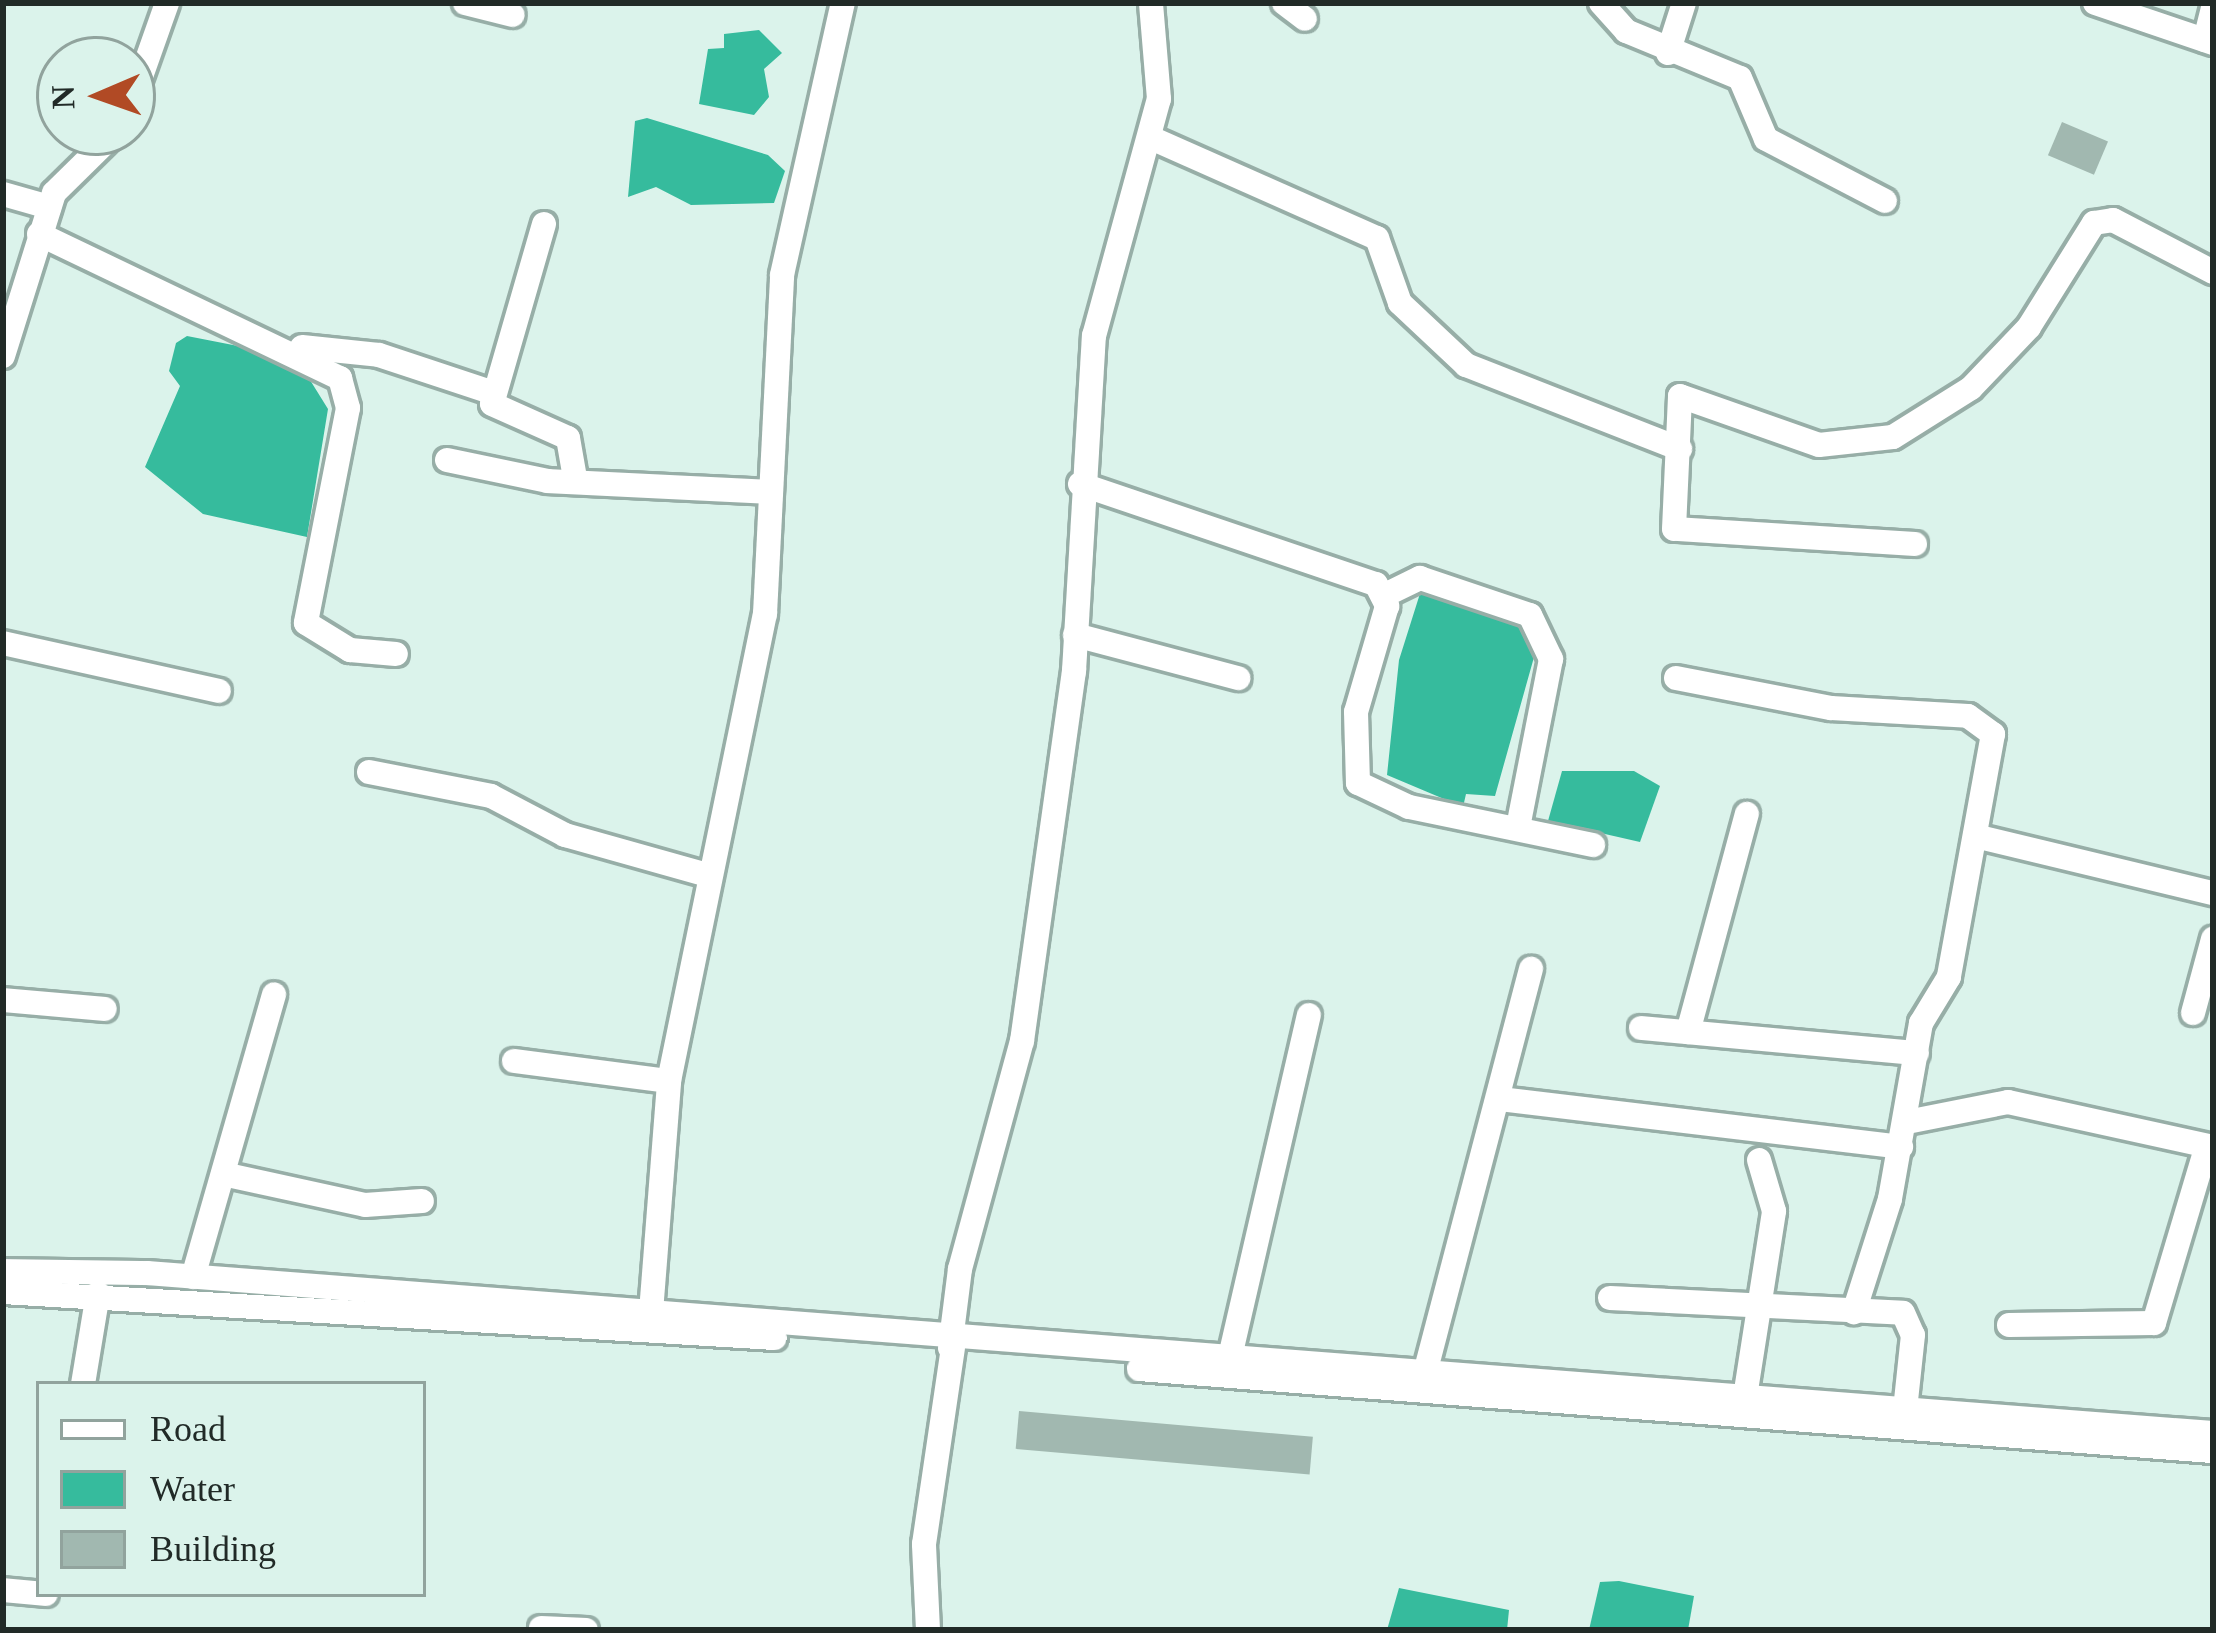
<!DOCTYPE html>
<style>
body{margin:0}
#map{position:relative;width:2216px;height:1633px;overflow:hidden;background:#dbf3eb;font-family:Georgia,serif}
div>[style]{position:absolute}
.water>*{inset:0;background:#36bb9d}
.building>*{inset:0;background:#a1b8b0;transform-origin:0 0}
.roads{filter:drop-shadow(3px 0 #97aea7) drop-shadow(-3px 0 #97aea7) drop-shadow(0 3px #97aea7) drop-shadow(0 -3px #97aea7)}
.minor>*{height:24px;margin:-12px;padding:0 12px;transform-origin:12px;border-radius:12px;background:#fff}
span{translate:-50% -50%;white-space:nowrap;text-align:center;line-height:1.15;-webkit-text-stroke:9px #dbf3eb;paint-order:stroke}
.frame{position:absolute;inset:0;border:6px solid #212a27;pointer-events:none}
.legend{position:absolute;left:36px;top:1381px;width:390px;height:216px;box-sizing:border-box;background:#dbf3eb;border:3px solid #91a39d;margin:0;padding:15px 21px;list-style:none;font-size:36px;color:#212a27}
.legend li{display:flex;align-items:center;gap:24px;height:60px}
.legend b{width:60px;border:3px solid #91a39d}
.north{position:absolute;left:36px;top:36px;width:120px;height:120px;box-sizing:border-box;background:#dbf3eb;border:3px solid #91a39d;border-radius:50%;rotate:268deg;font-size:33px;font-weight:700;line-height:48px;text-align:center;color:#212a27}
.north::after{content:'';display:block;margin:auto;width:42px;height:54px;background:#b14a25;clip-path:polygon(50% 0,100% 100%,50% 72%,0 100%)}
</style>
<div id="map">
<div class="water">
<i style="clip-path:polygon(759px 30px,782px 53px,764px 69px,769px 97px,754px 115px,699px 104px,708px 49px,724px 48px,724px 34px)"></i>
<i style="clip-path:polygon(647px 118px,768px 155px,785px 171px,774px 203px,691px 205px,656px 187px,628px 197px,635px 121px)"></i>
<i style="clip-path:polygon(187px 336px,263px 351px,310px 380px,328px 409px,307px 537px,203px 514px,145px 467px,180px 386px,169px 371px,176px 343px)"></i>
<i style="clip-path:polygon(1423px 584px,1545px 618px,1495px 796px,1466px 794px,1463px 807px,1387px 775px,1399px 660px)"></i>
<i style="clip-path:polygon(1562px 771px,1634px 771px,1660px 786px,1640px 842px,1548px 821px)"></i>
<i style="clip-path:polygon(1619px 1581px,1694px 1596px,1688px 1630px,1589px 1630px,1600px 1582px)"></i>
<i style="clip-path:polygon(1399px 1588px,1509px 1610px,1507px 1630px,1387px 1630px)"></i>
</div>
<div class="building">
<i style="left:2062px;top:122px;width:50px;height:36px;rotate:23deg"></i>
<i style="left:1019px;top:1411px;width:295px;height:38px;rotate:5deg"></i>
</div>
<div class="roads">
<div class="minor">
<i style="left:465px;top:3px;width:49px;rotate:14deg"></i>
<i style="left:1284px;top:3px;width:26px;rotate:37deg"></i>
<i style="left:1601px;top:3px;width:38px;rotate:48deg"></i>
<i style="left:1626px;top:31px;width:123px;rotate:22.4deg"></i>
<i style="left:1740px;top:78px;width:66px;rotate:66.9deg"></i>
<i style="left:1766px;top:139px;width:134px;rotate:27.5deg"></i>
<i style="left:2095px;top:3px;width:125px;rotate:18.7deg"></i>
<i style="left:2205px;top:40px;width:33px;rotate:-76deg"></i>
<i style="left:1668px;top:53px;width:52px;rotate:-72.3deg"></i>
<i style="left:132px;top:102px;width:105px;rotate:-70.5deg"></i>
<i style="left:1151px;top:138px;width:247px;rotate:23.9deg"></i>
<i style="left:1377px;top:238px;width:69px;rotate:70.5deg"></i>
<i style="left:1400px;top:303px;width:91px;rotate:43.2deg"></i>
<i style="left:1466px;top:365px;width:230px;rotate:21.4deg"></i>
<i style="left:3px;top:194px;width:48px;rotate:15.8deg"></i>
<i style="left:544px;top:224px;width:187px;rotate:106.1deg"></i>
<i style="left:492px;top:404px;width:83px;rotate:24.1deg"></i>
<i style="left:568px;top:438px;width:41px;rotate:80.1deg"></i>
<i style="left:39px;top:234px;width:334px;rotate:25.6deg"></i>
<i style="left:340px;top:378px;width:31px;rotate:75deg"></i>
<i style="left:348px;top:408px;width:219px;rotate:101.1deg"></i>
<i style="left:306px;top:623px;width:52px;rotate:31.5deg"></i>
<i style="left:350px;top:650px;width:46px;rotate:5deg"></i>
<i style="left:302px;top:347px;width:77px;rotate:5.9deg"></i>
<i style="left:379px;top:355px;width:118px;rotate:18.3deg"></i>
<i style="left:3px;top:356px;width:171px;rotate:-72.6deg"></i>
<i style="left:54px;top:193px;width:87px;rotate:-44.5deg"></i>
<i style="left:447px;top:460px;width:103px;rotate:11.7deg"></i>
<i style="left:548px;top:481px;width:222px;rotate:2.8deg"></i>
<i style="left:1080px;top:484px;width:312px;rotate:18.7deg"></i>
<i style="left:1376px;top:584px;width:25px;rotate:63deg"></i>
<i style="left:1387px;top:606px;width:110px;rotate:106.3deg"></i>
<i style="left:1356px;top:712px;width:71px;rotate:88.4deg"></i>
<i style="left:1358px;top:783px;width:56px;rotate:25.2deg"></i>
<i style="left:1409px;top:807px;width:188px;rotate:11.7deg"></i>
<i style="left:1915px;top:544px;width:241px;rotate:-176.4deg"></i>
<i style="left:1674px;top:529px;width:133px;rotate:-87.4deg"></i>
<i style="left:1680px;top:396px;width:147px;rotate:19.4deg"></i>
<i style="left:1819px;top:445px;width:74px;rotate:-6.2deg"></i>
<i style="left:1893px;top:437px;width:92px;rotate:-32.1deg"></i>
<i style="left:1971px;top:388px;width:84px;rotate:-46.4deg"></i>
<i style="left:2029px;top:327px;width:123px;rotate:-58deg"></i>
<i style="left:2094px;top:223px;width:19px;rotate:-9deg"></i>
<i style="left:2113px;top:220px;width:113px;rotate:27.5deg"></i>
<i style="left:1385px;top:595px;width:39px;rotate:-26deg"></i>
<i style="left:1420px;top:578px;width:116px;rotate:18.6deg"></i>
<i style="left:1530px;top:615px;width:49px;rotate:64.5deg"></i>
<i style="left:1551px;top:659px;width:171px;rotate:101.1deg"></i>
<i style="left:1075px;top:635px;width:169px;rotate:14.8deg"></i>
<i style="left:3px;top:643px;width:221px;rotate:12.5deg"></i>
<i style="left:1676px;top:678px;width:158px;rotate:11deg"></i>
<i style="left:1831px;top:708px;width:137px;rotate:3.3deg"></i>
<i style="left:1968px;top:716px;width:31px;rotate:36deg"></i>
<i style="left:1993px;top:734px;width:247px;rotate:100.3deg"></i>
<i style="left:1949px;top:977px;width:54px;rotate:121.3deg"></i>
<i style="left:1921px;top:1023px;width:179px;rotate:100deg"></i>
<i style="left:1890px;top:1199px;width:119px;rotate:107.7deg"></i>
<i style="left:369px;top:772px;width:124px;rotate:11.1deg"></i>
<i style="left:491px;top:796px;width:84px;rotate:27.8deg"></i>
<i style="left:565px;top:835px;width:148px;rotate:15.7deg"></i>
<i style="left:1979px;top:837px;width:241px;rotate:13.5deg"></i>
<i style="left:3px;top:1000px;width:102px;rotate:5deg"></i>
<i style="left:2193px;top:1013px;width:77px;rotate:-74.9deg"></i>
<i style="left:1641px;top:1028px;width:277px;rotate:5.2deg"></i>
<i style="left:1688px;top:1032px;width:226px;rotate:-74.9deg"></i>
<i style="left:514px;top:1061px;width:156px;rotate:7.4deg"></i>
<i style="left:669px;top:1081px;width:477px;rotate:-78.4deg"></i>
<i style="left:765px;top:614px;width:339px;rotate:-87.1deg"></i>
<i style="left:782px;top:275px;width:279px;rotate:-77.4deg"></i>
<i style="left:1500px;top:1099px;width:404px;rotate:6.8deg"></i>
<i style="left:1907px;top:1122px;width:103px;rotate:-11.2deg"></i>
<i style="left:2008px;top:1102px;width:210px;rotate:12.4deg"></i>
<i style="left:223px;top:1174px;width:145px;rotate:12.3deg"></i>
<i style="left:365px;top:1205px;width:57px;rotate:-4deg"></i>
<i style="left:3px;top:1271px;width:144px;rotate:0.8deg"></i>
<i style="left:147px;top:1273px;width:2072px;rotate:4.43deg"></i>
<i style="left:193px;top:1277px;width:294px;rotate:-74deg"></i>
<i style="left:3px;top:1292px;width:773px;rotate:3.41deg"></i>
<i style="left:1610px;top:1298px;width:293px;rotate:2.9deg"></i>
<i style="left:1903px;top:1313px;width:24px;rotate:66deg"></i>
<i style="left:1913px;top:1335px;width:75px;rotate:96.1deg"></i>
<i style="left:651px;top:1312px;width:232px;rotate:-85.5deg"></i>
<i style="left:2009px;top:1325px;width:145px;rotate:-0.8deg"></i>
<i style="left:2154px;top:1323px;width:182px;rotate:-73.4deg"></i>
<i style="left:950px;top:1348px;width:80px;rotate:-82.8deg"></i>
<i style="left:960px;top:1269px;width:236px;rotate:-74.8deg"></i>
<i style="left:1022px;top:1041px;width:374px;rotate:-82deg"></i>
<i style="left:1074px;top:671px;width:336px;rotate:-86.6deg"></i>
<i style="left:1094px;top:336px;width:246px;rotate:-74.7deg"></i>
<i style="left:1159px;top:99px;width:96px;rotate:-94.8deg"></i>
<i style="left:1229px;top:1361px;width:355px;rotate:-77deg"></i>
<i style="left:1139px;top:1369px;width:1077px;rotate:4.37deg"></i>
<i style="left:1425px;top:1373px;width:418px;rotate:-75.3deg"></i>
<i style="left:83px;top:1384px;width:92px;rotate:-80.6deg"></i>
<i style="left:1745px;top:1397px;width:188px;rotate:-81.1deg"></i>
<i style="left:1774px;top:1211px;width:53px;rotate:-106.4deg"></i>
<i style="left:3px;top:1590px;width:43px;rotate:5.3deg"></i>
<i style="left:541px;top:1628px;width:45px;rotate:2.5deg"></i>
<i style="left:928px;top:1630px;width:86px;rotate:-92.7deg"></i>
<i style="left:924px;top:1544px;width:198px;rotate:-81.6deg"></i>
</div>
</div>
<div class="frame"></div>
<ul class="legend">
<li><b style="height:15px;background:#fff"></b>Road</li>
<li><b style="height:33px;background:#36bb9d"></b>Water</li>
<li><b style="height:33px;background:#a1b8b0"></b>Building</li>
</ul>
<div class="north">N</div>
</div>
